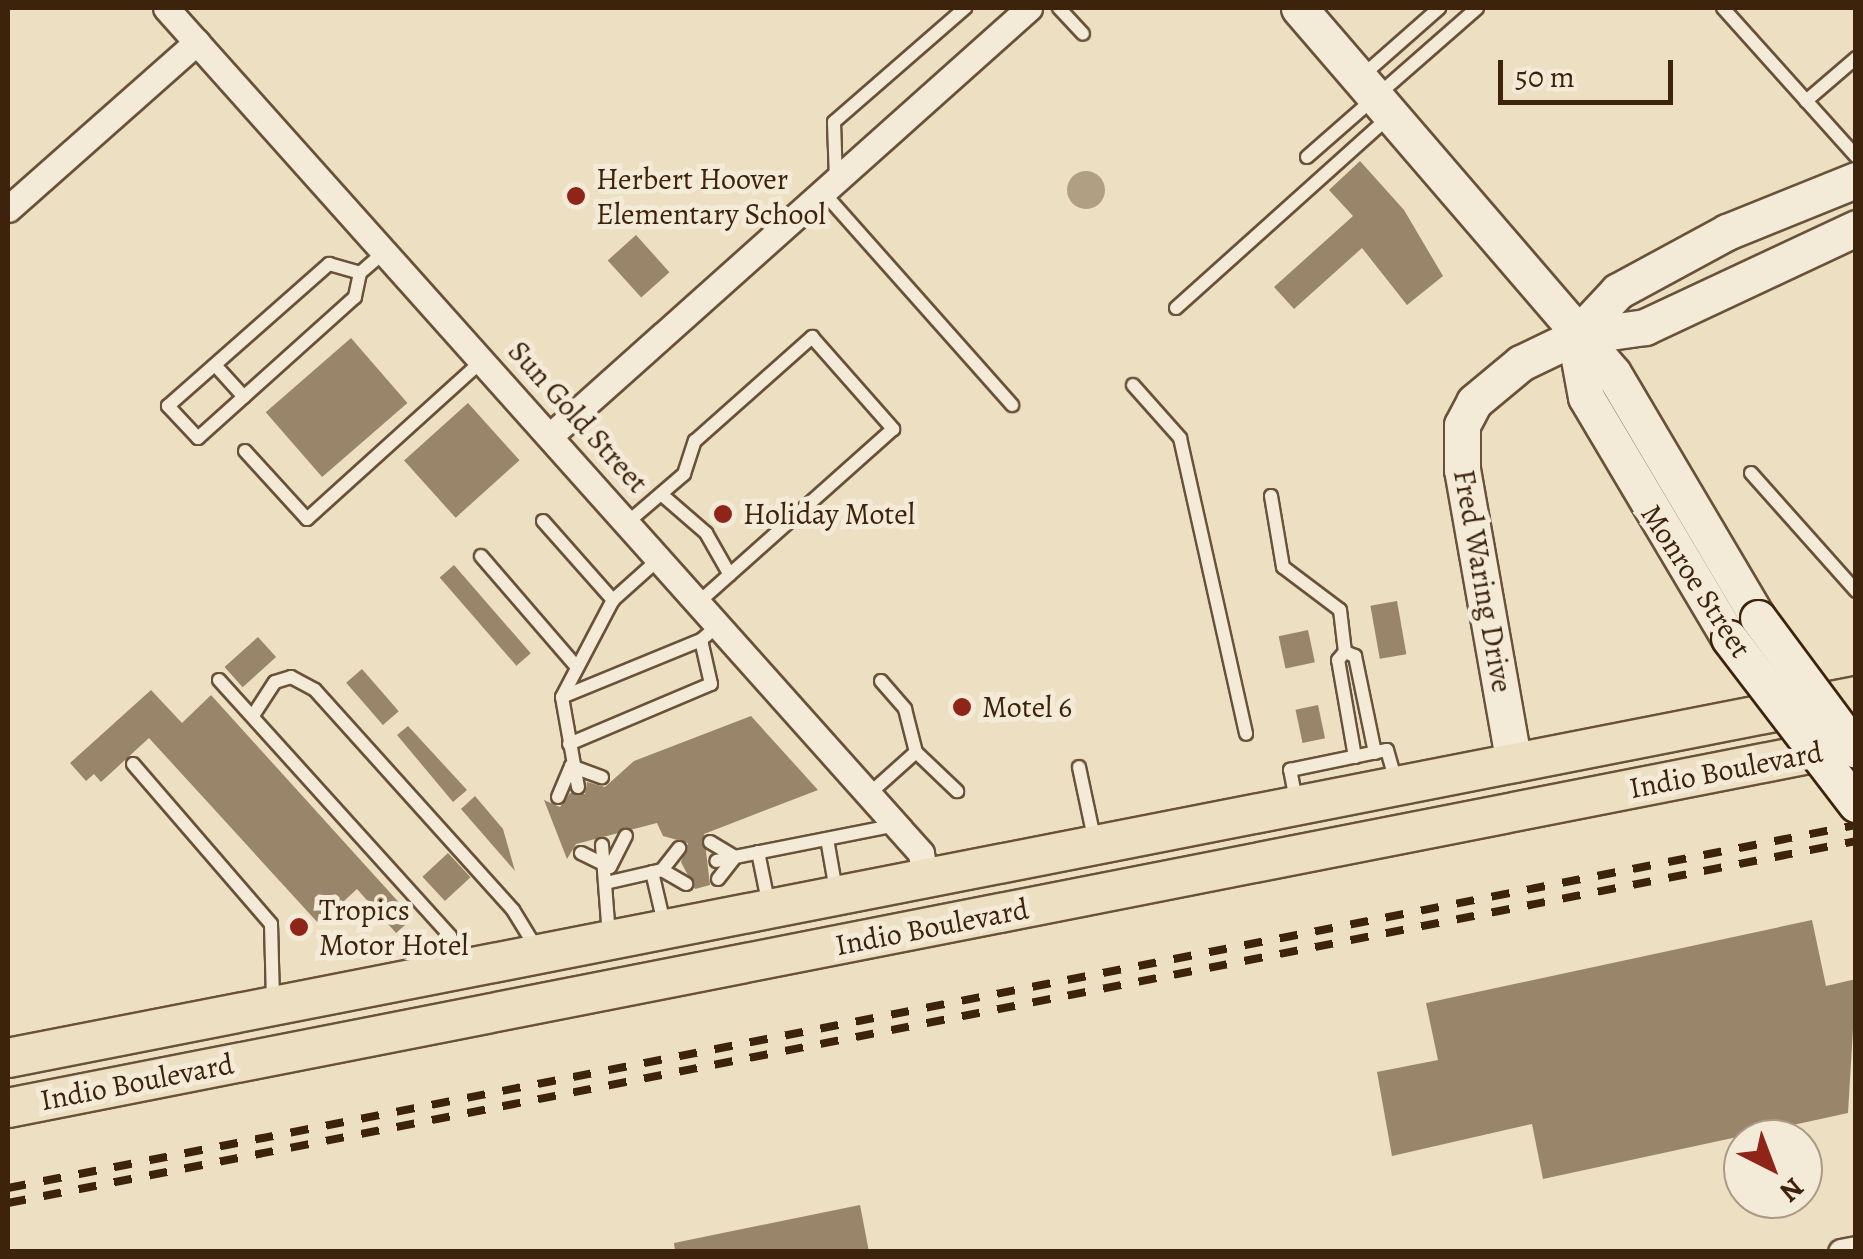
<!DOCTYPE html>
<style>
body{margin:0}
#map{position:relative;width:1863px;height:1259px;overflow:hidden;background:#eddfc1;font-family:Alegreya,serif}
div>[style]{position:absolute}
.water>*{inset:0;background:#b19f83}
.round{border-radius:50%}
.building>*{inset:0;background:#99856a;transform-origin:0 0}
.roads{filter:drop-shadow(2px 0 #695239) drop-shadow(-2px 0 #695239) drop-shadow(0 2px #695239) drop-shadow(0 -2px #695239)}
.service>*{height:12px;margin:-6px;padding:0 6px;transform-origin:6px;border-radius:6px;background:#f3ead7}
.minor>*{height:25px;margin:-12.5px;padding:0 12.5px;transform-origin:12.5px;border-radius:12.5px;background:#f3ead7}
.secondary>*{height:35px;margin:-17.5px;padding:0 17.5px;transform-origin:17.5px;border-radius:17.5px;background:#f3ead7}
.primary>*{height:38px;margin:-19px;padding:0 19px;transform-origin:19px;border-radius:19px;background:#eddfc1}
.rail>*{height:8px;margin-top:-4px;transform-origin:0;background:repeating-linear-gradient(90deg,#3d230c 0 18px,transparent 0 36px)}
.bridges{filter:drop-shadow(2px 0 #3d230c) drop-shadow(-2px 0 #3d230c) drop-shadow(0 2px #3d230c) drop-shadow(0 -2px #3d230c)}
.secondary-bridge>*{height:35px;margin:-17.5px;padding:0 17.5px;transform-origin:17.5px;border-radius:17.5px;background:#f3ead7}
.dots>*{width:28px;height:28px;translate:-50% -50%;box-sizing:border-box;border:5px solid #f3ead7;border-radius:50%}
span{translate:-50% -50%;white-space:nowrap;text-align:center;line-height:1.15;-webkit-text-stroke:10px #f3ead7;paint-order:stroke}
.poi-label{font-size:30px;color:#3d230c}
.left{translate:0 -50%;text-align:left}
.street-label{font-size:30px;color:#3d230c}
.frame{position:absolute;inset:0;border:10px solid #3d230c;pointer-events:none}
.north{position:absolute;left:1723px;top:1119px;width:100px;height:100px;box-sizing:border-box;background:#f3ead7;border:2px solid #aa9a86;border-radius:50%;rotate:138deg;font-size:28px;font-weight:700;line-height:40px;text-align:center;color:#3d230c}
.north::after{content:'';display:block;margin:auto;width:35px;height:45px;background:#8f2418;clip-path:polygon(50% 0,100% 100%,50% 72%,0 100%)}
.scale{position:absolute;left:1498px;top:60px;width:175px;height:45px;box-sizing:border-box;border:5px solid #3d230c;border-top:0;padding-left:12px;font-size:30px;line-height:35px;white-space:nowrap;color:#3d230c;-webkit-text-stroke:8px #f3ead7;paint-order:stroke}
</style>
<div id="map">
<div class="water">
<i class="round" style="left:1067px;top:171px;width:38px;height:38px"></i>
</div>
<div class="building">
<i style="clip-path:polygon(1360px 161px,1404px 210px,1443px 276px,1407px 305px,1362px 248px,1294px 309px,1274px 287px,1353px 216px,1329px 190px)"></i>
<i style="left:636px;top:235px;width:50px;height:38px;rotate:48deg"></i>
<i style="left:351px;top:338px;width:86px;height:113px;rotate:49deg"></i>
<i style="left:468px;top:403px;width:77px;height:86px;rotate:48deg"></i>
<i style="left:454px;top:565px;width:117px;height:19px;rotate:49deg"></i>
<i style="left:1397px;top:601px;width:54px;height:27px;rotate:80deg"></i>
<i style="left:1308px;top:630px;width:33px;height:30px;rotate:78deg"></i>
<i style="left:258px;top:637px;width:27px;height:45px;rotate:48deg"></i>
<i style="left:362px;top:669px;width:56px;height:21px;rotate:49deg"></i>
<i style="clip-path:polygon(151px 690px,182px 723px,211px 695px,413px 918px,396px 933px,357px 889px,319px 924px,149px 738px,101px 782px,94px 774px,86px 781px,70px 763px)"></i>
<i style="left:1318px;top:705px;width:34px;height:23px;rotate:78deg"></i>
<i style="clip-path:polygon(751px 716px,818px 790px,704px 834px,710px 885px,695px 889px,681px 862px,688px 843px,663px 836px,657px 823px,576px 844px,567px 859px,544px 800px,560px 807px,570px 793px,585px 794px,587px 782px,605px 787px,634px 761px)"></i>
<i style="clip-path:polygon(408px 726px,467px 790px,453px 802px,397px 735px)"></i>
<i style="clip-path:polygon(475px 796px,503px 829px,515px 871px,461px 809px)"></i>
<i style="left:448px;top:853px;width:33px;height:35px;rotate:47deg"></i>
<i style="clip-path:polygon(1812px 920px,1826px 986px,1856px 979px,1848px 1113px,1543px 1179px,1532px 1124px,1392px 1156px,1377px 1072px,1438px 1060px,1426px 1003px)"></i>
<i style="clip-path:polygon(860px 1205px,869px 1252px,675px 1252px,674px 1243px)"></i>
</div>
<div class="roads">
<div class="service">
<i style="left:1059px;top:8px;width:35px;rotate:47deg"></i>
<i style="left:1723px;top:8px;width:199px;rotate:48.1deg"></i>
<i style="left:1362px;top:76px;width:103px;rotate:-41.4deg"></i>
<i style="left:1806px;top:101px;width:66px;rotate:-40.7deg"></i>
<i style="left:1307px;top:157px;width:226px;rotate:-41.2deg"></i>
<i style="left:836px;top:180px;width:58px;rotate:-92deg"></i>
<i style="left:834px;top:122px;width:174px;rotate:-41deg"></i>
<i style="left:823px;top:192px;width:285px;rotate:48.4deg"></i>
<i style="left:360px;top:273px;width:25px;rotate:102deg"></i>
<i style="left:355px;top:297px;width:211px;rotate:138.1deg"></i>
<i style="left:198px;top:438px;width:44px;rotate:-133.2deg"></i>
<i style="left:168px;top:406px;width:215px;rotate:-41.4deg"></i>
<i style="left:329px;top:264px;width:32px;rotate:16deg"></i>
<i style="left:360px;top:273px;width:33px;rotate:-41deg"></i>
<i style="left:1176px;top:308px;width:289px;rotate:-41.9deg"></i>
<i style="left:215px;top:365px;width:43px;rotate:47.8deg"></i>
<i style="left:1133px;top:385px;width:71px;rotate:48.4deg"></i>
<i style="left:1180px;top:438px;width:303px;rotate:77.4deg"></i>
<i style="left:245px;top:451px;width:92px;rotate:47.6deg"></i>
<i style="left:307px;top:519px;width:236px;rotate:-42.1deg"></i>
<i style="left:1751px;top:473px;width:158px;rotate:48.3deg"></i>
<i style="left:661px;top:494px;width:60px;rotate:40.9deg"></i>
<i style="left:706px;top:533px;width:48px;rotate:60.3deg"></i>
<i style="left:1271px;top:496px;width:72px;rotate:80.4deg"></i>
<i style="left:1283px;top:567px;width:71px;rotate:37deg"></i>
<i style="left:1340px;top:610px;width:42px;rotate:83.2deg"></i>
<i style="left:543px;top:521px;width:106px;rotate:48.5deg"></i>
<i style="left:628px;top:522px;width:74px;rotate:-40.6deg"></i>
<i style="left:684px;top:474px;width:35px;rotate:-72deg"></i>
<i style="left:695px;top:441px;width:157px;rotate:-41.6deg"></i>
<i style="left:812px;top:337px;width:123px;rotate:48.6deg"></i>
<i style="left:893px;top:429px;width:260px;rotate:138.3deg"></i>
<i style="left:481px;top:556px;width:144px;rotate:49.2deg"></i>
<i style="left:219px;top:680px;width:345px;rotate:47.9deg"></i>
<i style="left:450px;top:936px;width:32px;rotate:70deg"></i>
<i style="left:881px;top:681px;width:37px;rotate:49deg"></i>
<i style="left:905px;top:709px;width:44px;rotate:75.7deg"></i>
<i style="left:916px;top:752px;width:57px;rotate:43.6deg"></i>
<i style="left:562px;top:697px;width:150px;rotate:-22.3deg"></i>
<i style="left:254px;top:714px;width:38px;rotate:-57deg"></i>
<i style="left:275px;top:682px;width:17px;rotate:-17deg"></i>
<i style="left:291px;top:677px;width:27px;rotate:28deg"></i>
<i style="left:315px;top:690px;width:296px;rotate:48deg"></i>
<i style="left:513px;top:910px;width:48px;rotate:58.6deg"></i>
<i style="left:569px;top:744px;width:154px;rotate:-22.9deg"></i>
<i style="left:711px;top:684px;width:45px;rotate:-102.8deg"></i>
<i style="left:701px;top:640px;width:23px;rotate:-40deg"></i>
<i style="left:1355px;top:757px;width:98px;rotate:-99.9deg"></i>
<i style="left:1338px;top:660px;width:11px;rotate:-49deg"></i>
<i style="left:1345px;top:652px;width:11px;rotate:22deg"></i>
<i style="left:1355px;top:656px;width:99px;rotate:78.3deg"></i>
<i style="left:133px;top:764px;width:211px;rotate:49.2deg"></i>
<i style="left:271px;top:924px;width:76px;rotate:88.5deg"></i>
<i style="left:1079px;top:767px;width:77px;rotate:78deg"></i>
<i style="left:578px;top:787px;width:91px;rotate:-100.1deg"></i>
<i style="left:562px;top:697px;width:110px;rotate:-62.3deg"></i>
<i style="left:613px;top:600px;width:63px;rotate:-41.8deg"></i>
<i style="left:869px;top:794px;width:63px;rotate:-41.8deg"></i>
<i style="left:558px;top:797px;width:34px;rotate:-67deg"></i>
<i style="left:571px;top:766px;width:33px;rotate:20deg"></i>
<i style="left:1296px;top:800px;width:31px;rotate:-101deg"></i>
<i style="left:1290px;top:770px;width:99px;rotate:-11.7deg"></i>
<i style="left:1387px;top:750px;width:35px;rotate:74deg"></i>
<i style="left:827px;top:839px;width:52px;rotate:80deg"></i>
<i style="left:710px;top:842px;width:29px;rotate:31deg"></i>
<i style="left:735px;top:857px;width:19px;rotate:168deg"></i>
<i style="left:602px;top:845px;width:91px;rotate:85.6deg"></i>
<i style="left:758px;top:852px;width:55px;rotate:78.5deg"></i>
<i style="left:581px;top:853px;width:32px;rotate:26deg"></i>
<i style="left:610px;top:867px;width:35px;rotate:-63deg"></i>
<i style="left:662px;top:870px;width:28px;rotate:30deg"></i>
<i style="left:652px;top:872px;width:52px;rotate:76.8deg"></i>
<i style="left:718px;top:879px;width:28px;rotate:-52deg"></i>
<i style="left:735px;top:857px;width:164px;rotate:-11.2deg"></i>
<i style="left:610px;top:882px;width:53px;rotate:-13deg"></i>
<i style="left:662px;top:870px;width:28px;rotate:-52deg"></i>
</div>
<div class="minor">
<i style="left:166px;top:8px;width:1133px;rotate:48.22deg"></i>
<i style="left:921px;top:853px;width:25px;rotate:81deg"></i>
<i style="left:8px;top:209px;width:252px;rotate:-41.5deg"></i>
<i style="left:551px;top:435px;width:641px;rotate:-41.77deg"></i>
<i style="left:1841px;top:1252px;width:15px;rotate:-11deg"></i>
</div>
<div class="secondary">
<i style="left:1299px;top:8px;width:481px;rotate:49.3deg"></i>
<i style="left:1613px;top:373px;width:285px;rotate:59.4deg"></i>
<i style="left:1575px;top:337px;width:61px;rotate:79.6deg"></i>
<i style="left:1586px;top:397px;width:280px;rotate:59.3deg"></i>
<i style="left:1575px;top:337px;width:71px;rotate:-8.1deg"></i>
<i style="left:1645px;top:327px;width:233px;rotate:-25.1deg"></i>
<i style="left:1514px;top:764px;width:299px;rotate:-100deg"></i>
<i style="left:1462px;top:470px;width:45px;rotate:-90deg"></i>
<i style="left:1462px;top:425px;width:26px;rotate:-62deg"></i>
<i style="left:1474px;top:402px;width:61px;rotate:-39.7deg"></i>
<i style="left:1521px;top:363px;width:60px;rotate:-25.7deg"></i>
<i style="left:1575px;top:337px;width:63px;rotate:-46.9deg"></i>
<i style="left:1618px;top:291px;width:124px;rotate:-28.4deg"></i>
<i style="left:1727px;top:232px;width:139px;rotate:-22deg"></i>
</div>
<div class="primary">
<i style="left:8px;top:1058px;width:1883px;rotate:-11.08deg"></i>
<i style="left:8px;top:1108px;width:1872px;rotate:-11.12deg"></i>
</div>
</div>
<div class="rail">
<i style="left:8px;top:1188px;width:1883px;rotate:-11.11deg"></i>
<i style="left:8px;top:1203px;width:1883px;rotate:-11.08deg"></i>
</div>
<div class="bridges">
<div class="secondary-bridge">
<i style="left:1758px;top:618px;width:164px;rotate:53.4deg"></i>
<i style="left:1729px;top:638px;width:209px;rotate:52.6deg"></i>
</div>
</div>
<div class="dots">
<i style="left:576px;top:196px;background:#8f2418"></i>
<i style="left:723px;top:514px;background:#8f2418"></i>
<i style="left:962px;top:707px;background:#8f2418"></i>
<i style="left:299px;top:927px;background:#8f2418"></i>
</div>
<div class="poi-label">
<span class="left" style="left:596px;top:196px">Herbert Hoover<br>Elementary School</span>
<span class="left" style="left:743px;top:514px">Holiday Motel</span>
<span class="left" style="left:982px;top:707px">Motel 6</span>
<span class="left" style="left:319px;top:927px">Tropics<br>Motor Hotel</span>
</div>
<div class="street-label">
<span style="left:578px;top:417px;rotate:48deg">Sun Gold Street</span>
<span style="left:1483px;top:581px;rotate:80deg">Fred Waring Drive</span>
<span style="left:1696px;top:581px;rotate:57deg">Monroe Street</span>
<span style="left:1726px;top:770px;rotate:-11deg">Indio Boulevard</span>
<span style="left:932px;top:927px;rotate:-11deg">Indio Boulevard</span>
<span style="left:137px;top:1082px;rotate:-11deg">Indio Boulevard</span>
</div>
<div class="frame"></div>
<div class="north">N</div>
<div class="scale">50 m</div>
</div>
